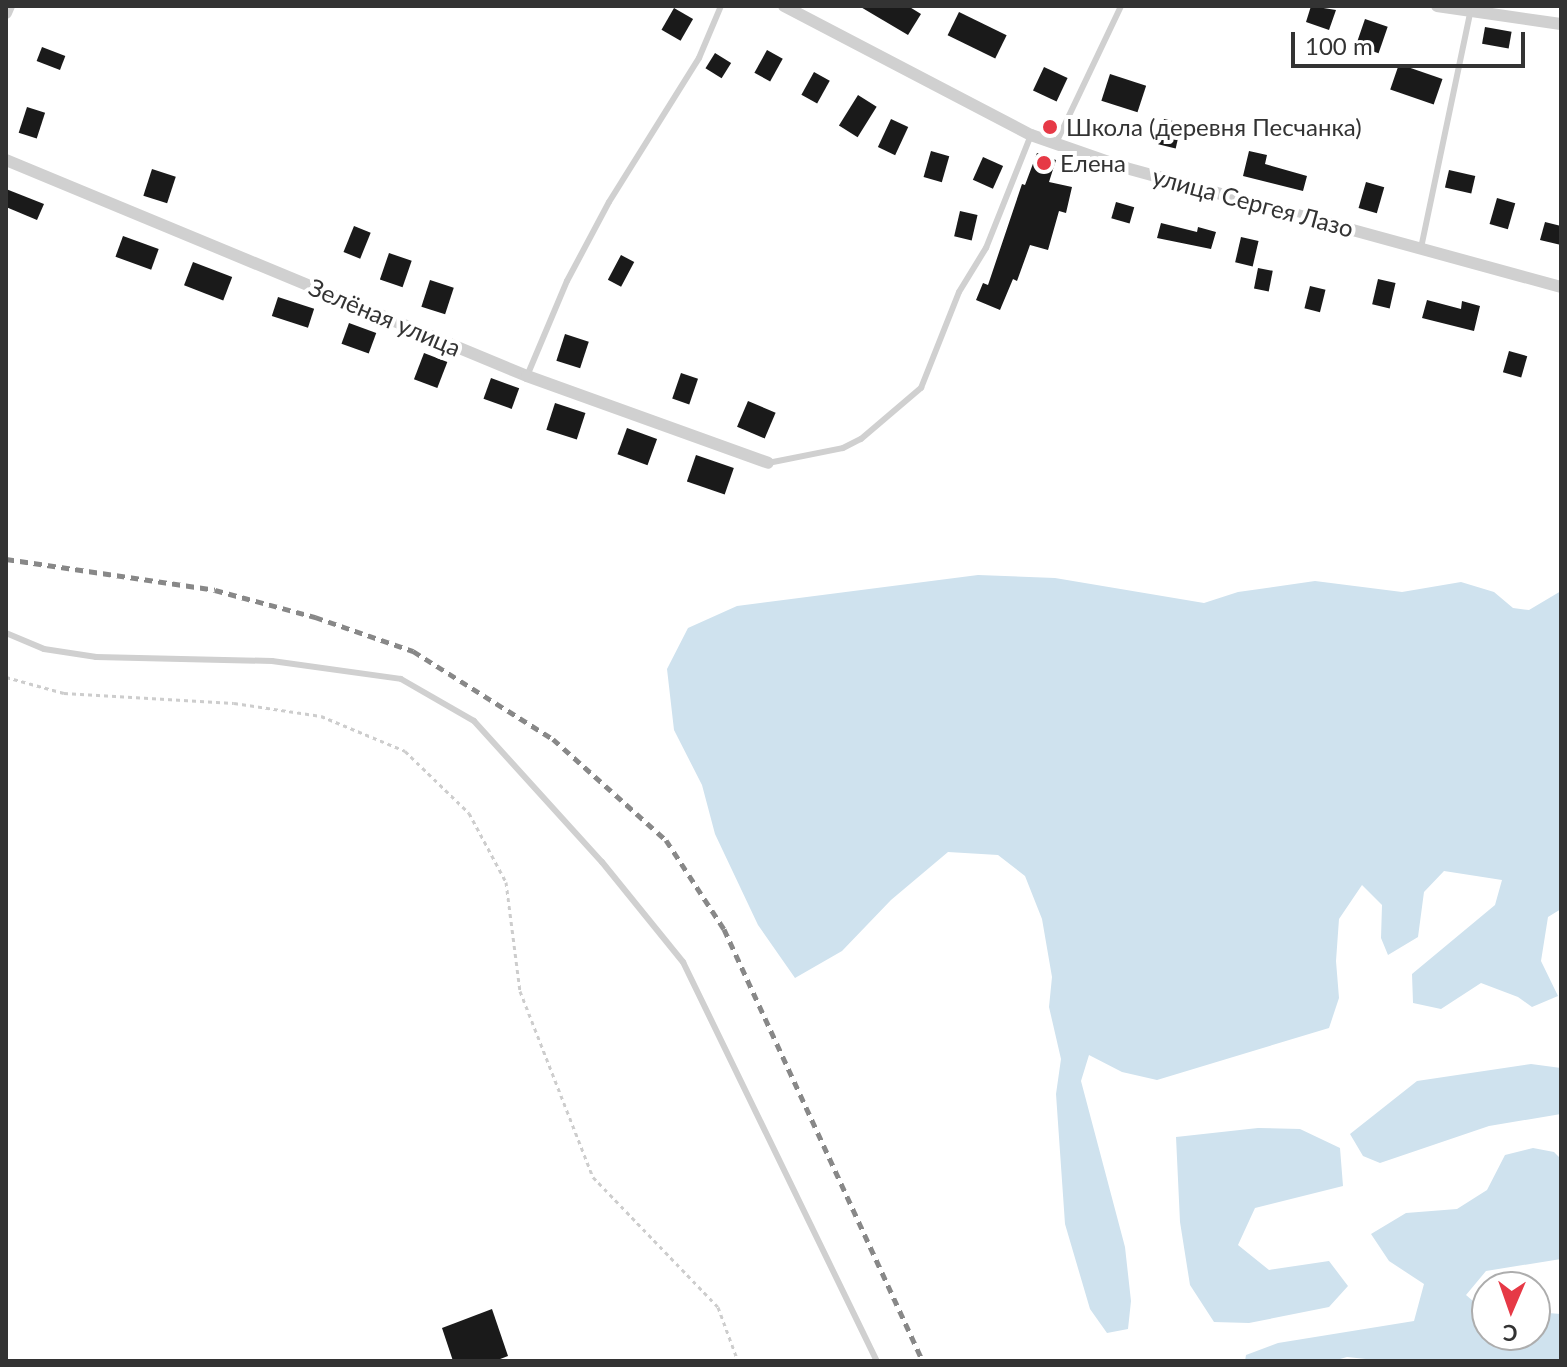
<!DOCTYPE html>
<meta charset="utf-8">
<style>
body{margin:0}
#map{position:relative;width:1567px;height:1367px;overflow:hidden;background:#fff;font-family:Lato,sans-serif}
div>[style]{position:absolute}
.water>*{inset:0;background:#cfe2ee}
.building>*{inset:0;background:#1a1a1a;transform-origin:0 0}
.path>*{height:3px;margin-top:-1.5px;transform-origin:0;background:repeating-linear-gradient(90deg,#cdcdcd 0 4px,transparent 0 8px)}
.service>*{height:6px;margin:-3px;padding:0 3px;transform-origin:3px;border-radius:3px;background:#d0d0d0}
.minor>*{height:12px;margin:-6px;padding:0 6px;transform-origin:6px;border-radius:6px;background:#d0d0d0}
.rail>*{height:5px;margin-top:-2.5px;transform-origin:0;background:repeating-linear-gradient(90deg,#888 0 8px,transparent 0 14px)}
.dots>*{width:22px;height:22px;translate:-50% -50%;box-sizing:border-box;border:4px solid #fff;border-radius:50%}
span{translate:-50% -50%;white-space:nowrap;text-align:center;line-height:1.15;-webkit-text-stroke:8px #fff;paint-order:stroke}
.poi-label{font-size:24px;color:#333}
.left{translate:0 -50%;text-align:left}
.street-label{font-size:24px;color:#333}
.frame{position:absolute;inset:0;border:8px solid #333;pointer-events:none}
.north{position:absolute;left:1471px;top:1271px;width:80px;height:80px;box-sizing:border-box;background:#fff;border:2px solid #adadad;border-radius:50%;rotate:182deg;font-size:22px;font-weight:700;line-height:32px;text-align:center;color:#333}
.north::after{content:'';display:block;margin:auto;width:28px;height:36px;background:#e63946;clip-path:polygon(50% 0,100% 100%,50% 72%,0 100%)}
.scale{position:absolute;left:1291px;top:32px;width:234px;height:36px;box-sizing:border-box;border:4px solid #333;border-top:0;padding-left:10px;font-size:24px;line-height:28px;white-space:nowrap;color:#333;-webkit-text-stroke:6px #fff;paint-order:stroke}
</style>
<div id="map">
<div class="water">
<i style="clip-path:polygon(978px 575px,1055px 578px,1204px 603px,1238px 592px,1315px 581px,1402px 592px,1461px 582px,1494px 592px,1513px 608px,1529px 610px,1561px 591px,1561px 909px,1548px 917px,1541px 961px,1558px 996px,1532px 1007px,1518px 997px,1481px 983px,1441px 1009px,1413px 1003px,1412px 974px,1495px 905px,1502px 880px,1444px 871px,1424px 892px,1418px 937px,1388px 955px,1381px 938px,1382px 905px,1362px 885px,1339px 919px,1336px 961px,1339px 998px,1329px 1028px,1157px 1080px,1122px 1072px,1089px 1055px,1081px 1081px,1125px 1247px,1131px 1301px,1128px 1329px,1107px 1333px,1090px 1309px,1065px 1224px,1056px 1094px,1061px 1059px,1049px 1007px,1052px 977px,1042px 919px,1025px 876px,998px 855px,948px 852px,891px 900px,842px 951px,795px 978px,758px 925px,715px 834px,702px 785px,674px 730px,667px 669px,688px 628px,737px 606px)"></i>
<i style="clip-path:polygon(1531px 1064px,1561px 1068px,1561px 1114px,1489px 1126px,1380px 1163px,1363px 1156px,1350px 1134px,1417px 1081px)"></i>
<i style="clip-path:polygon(1258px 1128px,1300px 1129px,1340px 1148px,1343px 1186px,1255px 1208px,1238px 1245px,1269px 1270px,1329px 1261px,1348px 1286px,1329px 1307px,1249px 1323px,1214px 1322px,1190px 1285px,1180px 1222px,1176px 1137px)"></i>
<i style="clip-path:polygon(1533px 1148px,1554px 1152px,1561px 1159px,1561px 1259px,1486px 1271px,1466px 1295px,1487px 1313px,1487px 1335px,1535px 1335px,1535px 1312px,1561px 1314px,1561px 1361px,1385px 1361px,1347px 1357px,1333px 1361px,1245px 1361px,1246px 1355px,1278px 1343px,1414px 1321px,1424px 1284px,1389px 1261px,1371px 1234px,1406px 1213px,1457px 1209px,1487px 1190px,1505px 1155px)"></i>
</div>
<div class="building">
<i style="clip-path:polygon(859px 6px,908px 6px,921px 14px,908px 35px)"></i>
<i style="clip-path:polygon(1311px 6px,1336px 10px,1329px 30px,1306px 22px)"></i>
<i style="left:674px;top:8px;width:22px;height:25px;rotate:30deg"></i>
<i style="left:959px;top:12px;width:53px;height:26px;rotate:26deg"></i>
<i style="left:1365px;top:19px;width:24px;height:28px;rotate:19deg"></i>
<i style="left:1485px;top:27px;width:27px;height:17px;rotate:10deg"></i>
<i style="left:42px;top:47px;width:25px;height:15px;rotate:21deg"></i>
<i style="left:767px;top:50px;width:18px;height:26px;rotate:29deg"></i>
<i style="left:715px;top:53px;width:19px;height:18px;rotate:32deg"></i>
<i style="left:1399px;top:64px;width:46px;height:27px;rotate:19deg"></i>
<i style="left:1044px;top:67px;width:26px;height:26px;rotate:25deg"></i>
<i style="left:814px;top:72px;width:18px;height:26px;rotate:29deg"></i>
<i style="left:1110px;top:74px;width:38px;height:28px;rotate:18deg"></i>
<i style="left:858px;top:95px;width:22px;height:36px;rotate:32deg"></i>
<i style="left:27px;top:107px;width:19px;height:27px;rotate:18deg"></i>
<i style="left:891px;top:119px;width:19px;height:31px;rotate:25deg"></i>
<i style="left:1164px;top:119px;width:18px;height:26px;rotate:13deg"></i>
<i style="left:931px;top:151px;width:19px;height:27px;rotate:16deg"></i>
<i style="clip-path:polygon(1249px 151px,1267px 155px,1265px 164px,1307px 176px,1303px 191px,1243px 176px)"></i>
<i style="clip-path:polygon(1037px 153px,1056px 160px,1049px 182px,1072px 187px,1066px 213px,1059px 211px,1048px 250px,1030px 245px,1017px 281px,1013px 279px,1000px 310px,976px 300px,983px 283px,988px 285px,1022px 184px,1025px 185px)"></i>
<i style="left:983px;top:157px;width:22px;height:25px;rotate:24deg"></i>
<i style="left:152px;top:169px;width:25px;height:28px;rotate:18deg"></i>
<i style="left:1449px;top:170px;width:27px;height:18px;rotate:13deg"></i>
<i style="left:1366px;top:182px;width:19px;height:27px;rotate:16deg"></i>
<i style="clip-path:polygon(6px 189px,44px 204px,37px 220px,6px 207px)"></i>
<i style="left:1497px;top:198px;width:19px;height:27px;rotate:16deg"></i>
<i style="left:1116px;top:202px;width:19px;height:17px;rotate:16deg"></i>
<i style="left:960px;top:211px;width:18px;height:26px;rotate:13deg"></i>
<i style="clip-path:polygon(1545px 222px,1561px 226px,1561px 245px,1540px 240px)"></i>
<i style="clip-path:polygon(1161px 223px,1197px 232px,1198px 227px,1216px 232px,1211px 249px,1157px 238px)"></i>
<i style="left:354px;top:226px;width:18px;height:28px;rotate:22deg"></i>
<i style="left:123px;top:236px;width:38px;height:22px;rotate:20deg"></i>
<i style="left:1241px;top:237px;width:18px;height:26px;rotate:13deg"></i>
<i style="left:389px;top:253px;width:24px;height:28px;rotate:19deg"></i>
<i style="left:621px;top:255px;width:15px;height:28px;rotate:28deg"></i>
<i style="left:193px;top:262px;width:42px;height:25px;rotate:21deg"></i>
<i style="left:1258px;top:268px;width:15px;height:21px;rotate:11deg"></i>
<i style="left:1378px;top:279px;width:18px;height:26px;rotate:13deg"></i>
<i style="left:430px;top:280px;width:25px;height:28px;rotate:18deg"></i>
<i style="left:1310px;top:286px;width:16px;height:23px;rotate:14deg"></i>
<i style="left:278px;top:297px;width:38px;height:20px;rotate:18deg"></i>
<i style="clip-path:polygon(1427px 300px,1461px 309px,1462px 301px,1480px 306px,1474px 331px,1422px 318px)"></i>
<i style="left:349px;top:323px;width:29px;height:22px;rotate:20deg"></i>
<i style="left:565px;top:334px;width:25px;height:28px;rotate:18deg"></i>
<i style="left:1509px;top:351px;width:19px;height:22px;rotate:16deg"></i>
<i style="left:424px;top:353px;width:25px;height:28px;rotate:21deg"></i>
<i style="left:681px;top:373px;width:18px;height:27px;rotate:19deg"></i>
<i style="left:491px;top:378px;width:30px;height:22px;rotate:20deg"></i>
<i style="left:748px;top:401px;width:30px;height:28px;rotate:23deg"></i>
<i style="left:555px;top:403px;width:32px;height:28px;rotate:18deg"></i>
<i style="left:627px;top:428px;width:32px;height:28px;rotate:20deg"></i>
<i style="left:696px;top:455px;width:40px;height:28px;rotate:19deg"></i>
<i style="clip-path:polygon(492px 1309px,508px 1356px,495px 1361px,453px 1361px,442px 1328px)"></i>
</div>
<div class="path">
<i style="left:6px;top:677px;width:60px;rotate:15.4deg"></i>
<i style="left:64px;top:693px;width:170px;rotate:3.4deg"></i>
<i style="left:234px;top:703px;width:88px;rotate:8.5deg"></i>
<i style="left:321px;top:716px;width:91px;rotate:22.6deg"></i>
<i style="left:405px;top:751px;width:89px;rotate:44.1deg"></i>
<i style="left:469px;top:813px;width:78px;rotate:61.8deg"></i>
<i style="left:506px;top:882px;width:110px;rotate:82.7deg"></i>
<i style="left:520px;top:991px;width:200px;rotate:68.6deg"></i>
<i style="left:593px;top:1177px;width:180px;rotate:46.1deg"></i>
<i style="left:718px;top:1307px;width:58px;rotate:69.7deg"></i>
</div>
<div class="service">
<i style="left:1056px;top:143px;width:152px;rotate:-64.6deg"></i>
<i style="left:1421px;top:248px;width:240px;rotate:-78.2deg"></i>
<i style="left:527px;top:376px;width:103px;rotate:-67.2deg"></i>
<i style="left:567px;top:281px;width:89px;rotate:-62deg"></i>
<i style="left:609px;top:202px;width:170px;rotate:-58deg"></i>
<i style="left:699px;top:58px;width:56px;rotate:-67.1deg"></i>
<i style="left:768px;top:463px;width:76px;rotate:-11.3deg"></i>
<i style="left:843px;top:448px;width:20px;rotate:-27deg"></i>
<i style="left:861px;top:439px;width:79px;rotate:-40.4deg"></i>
<i style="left:921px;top:388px;width:103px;rotate:-68.4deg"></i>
<i style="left:959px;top:292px;width:52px;rotate:-58.5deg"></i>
<i style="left:986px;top:248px;width:122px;rotate:-68.3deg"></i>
<i style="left:6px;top:633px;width:41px;rotate:22.8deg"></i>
<i style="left:44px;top:649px;width:53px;rotate:8.7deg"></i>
<i style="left:96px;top:657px;width:176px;rotate:1.3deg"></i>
<i style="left:272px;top:661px;width:130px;rotate:7.9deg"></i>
<i style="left:401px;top:679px;width:84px;rotate:29.9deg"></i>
<i style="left:474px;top:721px;width:190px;rotate:47.8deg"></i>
<i style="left:602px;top:862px;width:129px;rotate:51deg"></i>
<i style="left:683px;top:962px;width:444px;rotate:64.1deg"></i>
</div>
<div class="minor">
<i style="left:784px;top:6px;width:279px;rotate:27.6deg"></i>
<i style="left:1031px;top:135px;width:101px;rotate:19.2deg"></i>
<i style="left:1126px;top:168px;width:451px;rotate:15.3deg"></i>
<i style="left:1437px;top:6px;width:125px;rotate:8.3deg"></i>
<i style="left:6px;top:13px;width:8px;rotate:-67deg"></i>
<i style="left:6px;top:160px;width:564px;rotate:22.52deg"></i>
<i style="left:527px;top:376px;width:256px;rotate:19.8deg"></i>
</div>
<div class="rail">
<i style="left:6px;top:559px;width:211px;rotate:8.4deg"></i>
<i style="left:215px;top:590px;width:104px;rotate:15.1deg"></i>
<i style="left:315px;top:617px;width:104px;rotate:19.1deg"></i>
<i style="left:413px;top:651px;width:165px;rotate:32.2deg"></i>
<i style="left:553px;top:739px;width:152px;rotate:41.8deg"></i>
<i style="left:666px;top:840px;width:106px;rotate:56.9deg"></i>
<i style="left:724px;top:929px;width:476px;rotate:65.3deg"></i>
</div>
<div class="dots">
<i style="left:1050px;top:127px;background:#e63946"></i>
<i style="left:1044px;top:163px;background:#e63946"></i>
</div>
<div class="poi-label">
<span class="left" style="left:1066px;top:127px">Школа (деревня Песчанка)</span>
<span class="left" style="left:1060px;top:163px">Елена</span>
</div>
<div class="street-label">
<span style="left:1253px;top:202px;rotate:15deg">улица Сергея Лазо</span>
<span style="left:385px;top:317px;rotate:23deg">Зелёная улица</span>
</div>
<div class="frame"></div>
<div class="north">С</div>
<div class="scale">100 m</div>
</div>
